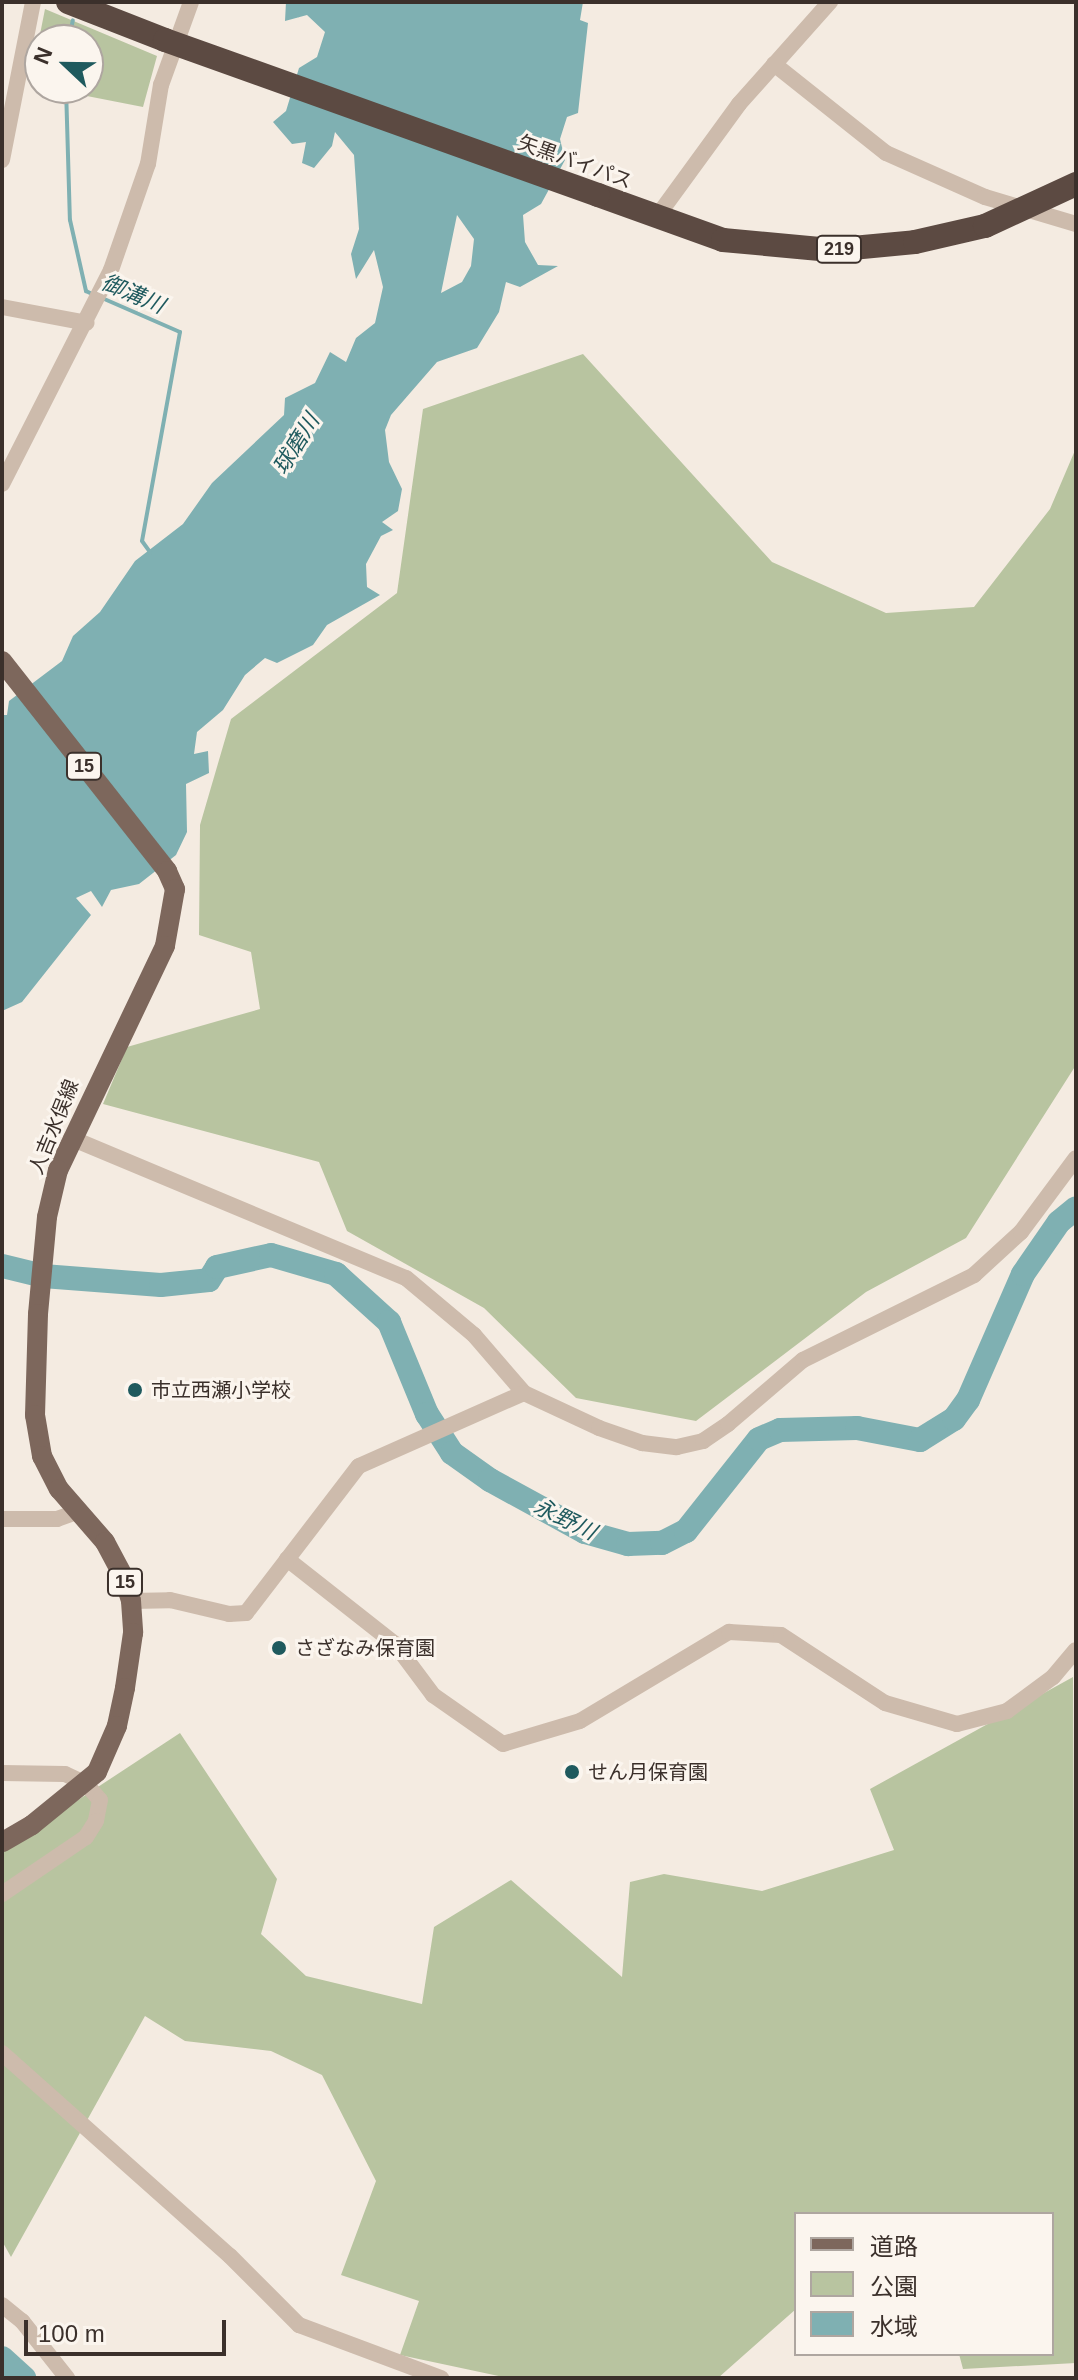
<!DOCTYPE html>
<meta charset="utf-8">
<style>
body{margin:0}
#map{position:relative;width:1078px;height:2380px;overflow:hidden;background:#f4ebe1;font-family:Helvetica,"Noto Sans JP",sans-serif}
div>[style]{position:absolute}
.green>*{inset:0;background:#b8c4a0}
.water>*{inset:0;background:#7fb0b2}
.stream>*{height:4px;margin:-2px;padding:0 2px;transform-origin:2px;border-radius:2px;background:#7fb0b2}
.river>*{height:24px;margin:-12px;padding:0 12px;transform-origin:12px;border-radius:12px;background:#7fb0b2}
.minor>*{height:16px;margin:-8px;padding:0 8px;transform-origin:8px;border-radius:8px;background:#cdbbac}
.major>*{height:20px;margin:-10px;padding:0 10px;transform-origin:10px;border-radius:10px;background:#7d675c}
.highway>*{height:24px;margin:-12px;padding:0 12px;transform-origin:12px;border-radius:12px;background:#5c4a42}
.highway-bridge>*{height:24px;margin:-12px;padding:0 12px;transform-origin:12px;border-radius:12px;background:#5c4a42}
.dots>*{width:22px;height:22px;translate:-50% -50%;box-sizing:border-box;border:4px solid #fbf5ee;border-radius:50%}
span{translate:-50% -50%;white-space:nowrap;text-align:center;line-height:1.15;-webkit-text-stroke:6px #fbf5ee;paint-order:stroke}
.shield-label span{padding:2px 6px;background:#fbf5ee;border:2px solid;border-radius:6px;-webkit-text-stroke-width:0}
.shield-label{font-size:18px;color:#3b302b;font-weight:700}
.street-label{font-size:20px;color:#3b302b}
.poi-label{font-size:20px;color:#3b302b}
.left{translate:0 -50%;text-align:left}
.water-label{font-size:22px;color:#1f5a5e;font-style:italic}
.frame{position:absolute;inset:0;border:4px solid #3b302b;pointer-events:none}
.legend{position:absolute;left:794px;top:2212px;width:260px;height:144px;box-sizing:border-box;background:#fbf5ee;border:2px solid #aea6a0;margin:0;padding:10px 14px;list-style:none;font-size:24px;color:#3b302b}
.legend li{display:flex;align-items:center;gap:16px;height:40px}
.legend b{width:40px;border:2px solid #aea6a0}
.north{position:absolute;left:24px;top:24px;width:80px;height:80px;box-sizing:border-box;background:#fbf5ee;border:2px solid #aea6a0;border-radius:50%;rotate:292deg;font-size:22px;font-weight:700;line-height:32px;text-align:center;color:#3b302b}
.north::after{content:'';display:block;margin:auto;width:28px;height:36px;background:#1f5a5e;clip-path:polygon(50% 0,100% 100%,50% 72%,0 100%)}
.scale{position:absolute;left:24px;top:2320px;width:202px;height:36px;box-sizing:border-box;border:4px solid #3b302b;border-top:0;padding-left:10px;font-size:24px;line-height:28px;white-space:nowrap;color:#3b302b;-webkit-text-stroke:6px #fbf5ee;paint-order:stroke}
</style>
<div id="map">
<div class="green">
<i style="clip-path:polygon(45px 9px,157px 56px,143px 107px,46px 88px,88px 88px,88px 40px,40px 40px,40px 87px,30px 85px)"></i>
<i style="clip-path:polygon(583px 354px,772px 562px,886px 613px,974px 607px,1050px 509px,1076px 448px,1076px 1065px,966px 1238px,866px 1292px,696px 1421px,576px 1398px,484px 1308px,347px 1231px,319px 1162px,103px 1104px,127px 1047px,260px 1009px,251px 952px,199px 935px,200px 825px,231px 719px,397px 593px,423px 409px)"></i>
<i style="clip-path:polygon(1073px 1677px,1076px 2363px,963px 2369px,959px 2354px,1052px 2354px,1052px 2214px,796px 2214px,796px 2309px,718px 2378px,508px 2378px,400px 2355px,419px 2301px,341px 2275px,376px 2181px,322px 2075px,271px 2051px,185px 2041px,145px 2016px,11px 2257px,2px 2241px,2px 1850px,180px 1733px,277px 1879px,261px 1934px,306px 1976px,422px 2004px,434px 1927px,511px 1880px,622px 1977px,630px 1882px,664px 1874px,762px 1891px,894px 1850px,870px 1789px)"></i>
</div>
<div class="water">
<i style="clip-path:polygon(evenodd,286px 2px,583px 2px,580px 20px,588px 23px,578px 113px,567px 117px,560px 139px,565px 160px,541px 204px,523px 215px,525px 242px,538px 265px,558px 266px,520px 287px,506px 282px,499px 312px,477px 348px,437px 362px,391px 415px,385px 430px,389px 462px,402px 489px,398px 511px,382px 522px,393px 530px,381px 536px,366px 564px,367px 587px,380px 595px,327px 625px,313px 645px,277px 663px,265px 658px,245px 675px,223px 710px,197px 732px,194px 754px,208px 751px,209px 773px,186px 784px,187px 832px,176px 855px,139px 884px,111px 890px,102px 907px,91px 891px,76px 898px,91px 915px,22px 1002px,2px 1011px,2px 715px,7px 715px,9px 701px,62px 661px,73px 636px,100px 612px,135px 561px,183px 524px,212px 483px,284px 415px,285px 398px,315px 383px,330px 352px,346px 362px,356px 338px,375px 323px,383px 287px,374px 250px,356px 279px,351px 254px,359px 229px,354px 155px,335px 132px,332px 146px,314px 168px,302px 163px,306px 142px,292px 144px,273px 122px,286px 111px,299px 68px,317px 57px,325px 32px,307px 15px,285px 21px,286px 2px,457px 215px,474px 239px,471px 266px,462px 282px,441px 293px,457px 215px)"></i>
</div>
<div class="stream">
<i style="left:69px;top:40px;width:20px;rotate:-79deg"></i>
<i style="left:66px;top:88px;width:132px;rotate:88.3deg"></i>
<i style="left:70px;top:220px;width:73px;rotate:77.3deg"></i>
<i style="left:86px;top:291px;width:9px;rotate:27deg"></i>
<i style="left:102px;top:298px;width:85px;rotate:23.6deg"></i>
<i style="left:180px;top:332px;width:212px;rotate:100.3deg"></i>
<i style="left:142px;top:541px;width:14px;rotate:54deg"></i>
</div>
<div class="river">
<i style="left:2px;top:1266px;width:42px;rotate:13.7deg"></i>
<i style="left:43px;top:1276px;width:118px;rotate:4.4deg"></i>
<i style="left:161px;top:1285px;width:48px;rotate:-5.9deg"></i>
<i style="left:209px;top:1280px;width:15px;rotate:-58deg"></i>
<i style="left:217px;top:1267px;width:55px;rotate:-12.5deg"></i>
<i style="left:271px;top:1255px;width:68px;rotate:16.3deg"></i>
<i style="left:336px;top:1274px;width:72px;rotate:42.2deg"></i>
<i style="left:389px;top:1322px;width:100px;rotate:67.6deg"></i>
<i style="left:427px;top:1414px;width:46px;rotate:57.3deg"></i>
<i style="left:452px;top:1453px;width:47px;rotate:35.4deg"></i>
<i style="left:490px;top:1480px;width:108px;rotate:28.7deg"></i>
<i style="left:585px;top:1532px;width:45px;rotate:15.6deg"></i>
<i style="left:628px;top:1544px;width:34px;rotate:-2deg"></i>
<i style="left:662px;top:1543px;width:27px;rotate:-27deg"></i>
<i style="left:686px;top:1531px;width:117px;rotate:-51.6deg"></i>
<i style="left:759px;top:1439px;width:23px;rotate:-23deg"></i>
<i style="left:780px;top:1430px;width:77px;rotate:-1.5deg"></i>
<i style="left:857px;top:1428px;width:64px;rotate:10.8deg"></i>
<i style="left:920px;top:1440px;width:40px;rotate:-32deg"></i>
<i style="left:954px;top:1419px;width:24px;rotate:-54deg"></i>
<i style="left:968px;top:1400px;width:137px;rotate:-66.4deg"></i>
<i style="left:1023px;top:1274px;width:63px;rotate:-55.3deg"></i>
<i style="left:1059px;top:1222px;width:22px;rotate:-39deg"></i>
<i style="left:2px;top:2358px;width:30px;rotate:42deg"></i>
</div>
<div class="minor">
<i style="left:774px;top:64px;width:143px;rotate:38.5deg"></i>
<i style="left:886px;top:153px;width:108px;rotate:24deg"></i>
<i style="left:985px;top:197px;width:95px;rotate:16.5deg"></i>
<i style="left:2px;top:160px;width:161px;rotate:-78.9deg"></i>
<i style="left:656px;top:218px;width:141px;rotate:-53.9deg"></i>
<i style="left:739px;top:104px;width:137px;rotate:-48.3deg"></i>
<i style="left:2px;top:307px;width:86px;rotate:10.7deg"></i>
<i style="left:2px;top:484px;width:240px;rotate:-63deg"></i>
<i style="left:111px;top:270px;width:112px;rotate:-70.8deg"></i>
<i style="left:148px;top:164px;width:80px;rotate:-80.7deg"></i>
<i style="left:161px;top:85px;width:88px;rotate:-70.1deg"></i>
<i style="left:71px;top:1138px;width:363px;rotate:22.7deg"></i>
<i style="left:406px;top:1278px;width:89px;rotate:40deg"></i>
<i style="left:474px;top:1335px;width:77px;rotate:49.2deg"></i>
<i style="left:524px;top:1393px;width:83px;rotate:25deg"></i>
<i style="left:599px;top:1428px;width:46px;rotate:19.2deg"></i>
<i style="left:642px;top:1443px;width:35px;rotate:7deg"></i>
<i style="left:677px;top:1447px;width:27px;rotate:-13deg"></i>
<i style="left:703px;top:1441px;width:30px;rotate:-34deg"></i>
<i style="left:728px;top:1424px;width:99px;rotate:-40.5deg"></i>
<i style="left:803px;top:1360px;width:191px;rotate:-26.4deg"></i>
<i style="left:974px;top:1275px;width:64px;rotate:-42.5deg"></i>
<i style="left:1021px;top:1232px;width:92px;rotate:-53.4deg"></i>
<i style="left:2px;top:1519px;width:55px"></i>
<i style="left:57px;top:1519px;width:20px;rotate:-20deg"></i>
<i style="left:287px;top:1559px;width:137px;rotate:38.2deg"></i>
<i style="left:395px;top:1644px;width:64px;rotate:53.3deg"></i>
<i style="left:433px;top:1695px;width:85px;rotate:35deg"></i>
<i style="left:503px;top:1744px;width:80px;rotate:-16.6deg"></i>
<i style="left:580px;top:1721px;width:174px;rotate:-30.9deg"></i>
<i style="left:729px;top:1632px;width:52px;rotate:3.3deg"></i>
<i style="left:781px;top:1635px;width:124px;rotate:33.2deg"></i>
<i style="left:885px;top:1703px;width:75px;rotate:16.3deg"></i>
<i style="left:957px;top:1724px;width:52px;rotate:-14.6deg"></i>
<i style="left:1007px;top:1711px;width:57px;rotate:-36.5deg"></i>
<i style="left:1053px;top:1677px;width:35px;rotate:-50deg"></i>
<i style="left:131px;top:1601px;width:39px;rotate:-1deg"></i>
<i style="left:170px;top:1600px;width:61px;rotate:13.3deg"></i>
<i style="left:229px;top:1614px;width:17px;rotate:-3deg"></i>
<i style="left:246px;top:1613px;width:185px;rotate:-52.5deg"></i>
<i style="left:359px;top:1466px;width:180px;rotate:-23.9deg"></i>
<i style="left:2px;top:1773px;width:63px;rotate:0.9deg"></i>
<i style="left:65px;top:1774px;width:23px;rotate:25deg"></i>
<i style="left:86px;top:1784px;width:21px;rotate:49deg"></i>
<i style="left:100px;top:1800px;width:21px;rotate:101deg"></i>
<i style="left:96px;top:1821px;width:19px;rotate:122deg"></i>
<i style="left:86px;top:1837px;width:102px;rotate:145.8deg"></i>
<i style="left:2px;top:2053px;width:305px;rotate:41.7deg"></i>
<i style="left:230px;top:2256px;width:98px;rotate:45deg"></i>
<i style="left:299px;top:2325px;width:152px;rotate:20.5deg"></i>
<i style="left:2px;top:2305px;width:26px;rotate:39deg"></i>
<i style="left:22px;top:2321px;width:73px;rotate:51.7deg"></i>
</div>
<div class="major">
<i style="left:2px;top:661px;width:267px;rotate:51.8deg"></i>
<i style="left:167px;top:871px;width:20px;rotate:66deg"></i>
<i style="left:175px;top:889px;width:58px;rotate:100deg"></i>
<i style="left:165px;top:946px;width:248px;rotate:115.5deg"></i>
<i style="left:58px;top:1170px;width:48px;rotate:103.2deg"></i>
<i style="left:47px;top:1217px;width:97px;rotate:95.3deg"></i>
<i style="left:38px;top:1314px;width:101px;rotate:91.7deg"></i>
<i style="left:35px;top:1415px;width:42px;rotate:80.3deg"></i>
<i style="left:42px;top:1456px;width:37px;rotate:63deg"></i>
<i style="left:59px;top:1489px;width:70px;rotate:49deg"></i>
<i style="left:105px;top:1542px;width:38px;rotate:62deg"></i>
<i style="left:123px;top:1576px;width:26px;rotate:72deg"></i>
<i style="left:131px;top:1601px;width:32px;rotate:86deg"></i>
<i style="left:133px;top:1633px;width:56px;rotate:98.3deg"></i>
<i style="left:125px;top:1688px;width:39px;rotate:102deg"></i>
<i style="left:117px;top:1726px;width:50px;rotate:113.5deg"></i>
<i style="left:97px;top:1772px;width:84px;rotate:140.8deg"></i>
<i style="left:32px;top:1825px;width:34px;rotate:150deg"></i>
</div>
<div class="highway">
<i style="left:68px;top:2px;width:104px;rotate:21.4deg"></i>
<i style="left:598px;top:195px;width:133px;rotate:19.8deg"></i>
<i style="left:723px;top:240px;width:108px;rotate:5.3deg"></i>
<i style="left:831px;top:250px;width:84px;rotate:-5.4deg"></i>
<i style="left:915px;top:242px;width:72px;rotate:-12.9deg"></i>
<i style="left:985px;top:226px;width:100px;rotate:-24.8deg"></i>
</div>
<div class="highway-bridge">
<i style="left:165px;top:40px;width:460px;rotate:19.7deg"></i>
</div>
<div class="dots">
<i style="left:135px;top:1390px;background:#1f5a5e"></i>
<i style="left:279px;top:1648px;background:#1f5a5e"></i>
<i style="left:572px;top:1772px;background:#1f5a5e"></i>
</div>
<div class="shield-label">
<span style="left:839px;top:249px">219</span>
<span style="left:84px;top:766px">15</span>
<span style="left:125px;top:1582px">15</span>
</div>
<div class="street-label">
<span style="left:575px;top:162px;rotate:20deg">矢黒バイパス</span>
<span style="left:54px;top:1127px;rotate:-68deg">人吉水俣線</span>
</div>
<div class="poi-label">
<span class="left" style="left:151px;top:1390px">市立西瀬小学校</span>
<span class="left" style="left:295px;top:1648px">さざなみ保育園</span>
<span class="left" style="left:588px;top:1772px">せん月保育園</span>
</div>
<div class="water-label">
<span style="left:133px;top:294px;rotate:23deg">御溝川</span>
<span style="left:296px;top:444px;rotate:-58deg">球磨川</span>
<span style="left:565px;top:1519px;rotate:26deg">永野川</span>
</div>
<div class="frame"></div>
<ul class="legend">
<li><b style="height:10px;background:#7d675c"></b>道路</li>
<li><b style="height:22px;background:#b8c4a0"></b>公園</li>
<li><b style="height:22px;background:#7fb0b2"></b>水域</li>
</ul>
<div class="north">N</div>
<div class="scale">100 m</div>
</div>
